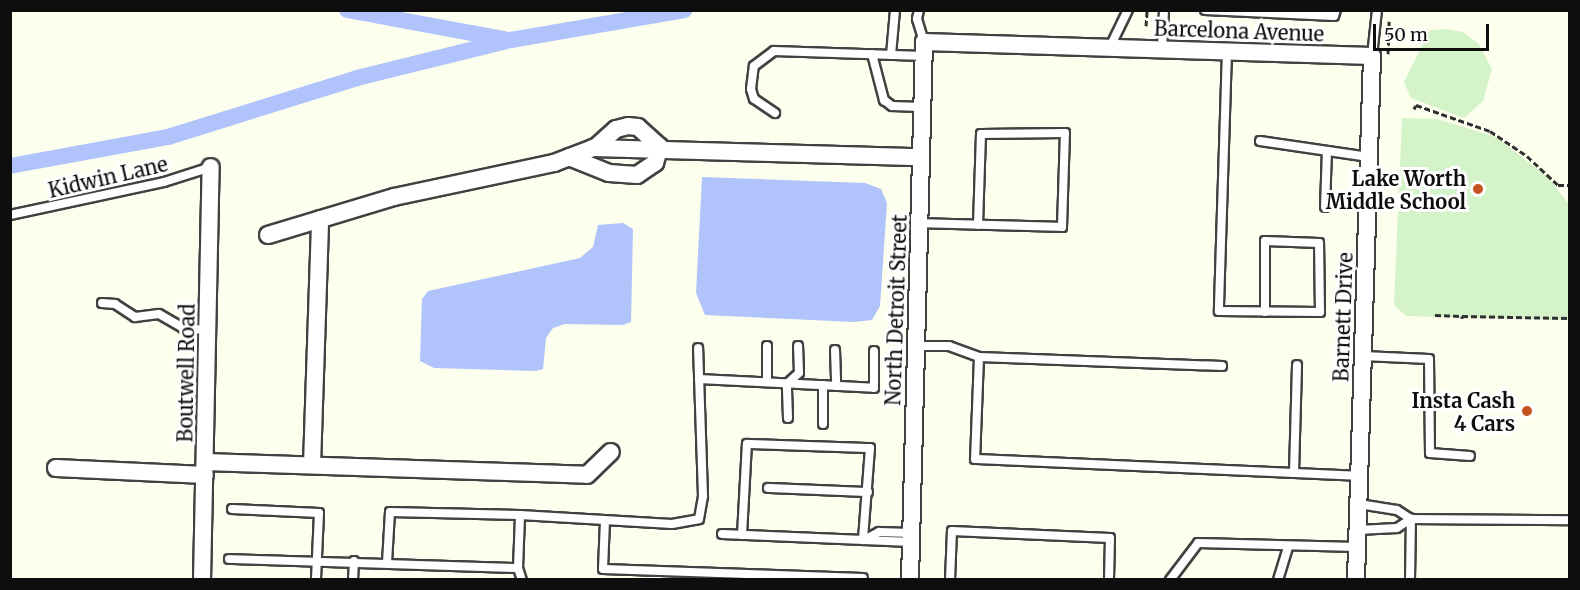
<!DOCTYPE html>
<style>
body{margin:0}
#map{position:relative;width:1580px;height:590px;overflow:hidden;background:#fcffee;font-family:Merriweather,serif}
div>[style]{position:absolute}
.pitch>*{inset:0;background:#d4f3c8}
.water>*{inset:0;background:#b0c3fa}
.canal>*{height:16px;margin:-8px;padding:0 8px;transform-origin:8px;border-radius:8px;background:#b0c3fa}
.path>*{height:3px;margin-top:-1.5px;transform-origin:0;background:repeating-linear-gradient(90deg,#303030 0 6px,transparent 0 9px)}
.roads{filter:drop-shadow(2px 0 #414141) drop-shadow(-2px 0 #414141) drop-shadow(0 2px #414141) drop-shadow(0 -2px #414141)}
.service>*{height:8px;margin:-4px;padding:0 4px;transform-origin:4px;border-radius:4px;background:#fff}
.minor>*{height:16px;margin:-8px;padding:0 8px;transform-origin:8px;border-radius:8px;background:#fff}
.dots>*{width:16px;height:16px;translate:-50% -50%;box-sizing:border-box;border:3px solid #fff;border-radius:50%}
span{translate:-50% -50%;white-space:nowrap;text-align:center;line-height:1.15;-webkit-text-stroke:6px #fff;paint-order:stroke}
.street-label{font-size:20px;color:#0e0e0e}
.poi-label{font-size:20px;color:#0e0e0e;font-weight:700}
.right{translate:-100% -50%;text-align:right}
.frame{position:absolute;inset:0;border:12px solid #0e0e0e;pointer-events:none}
.scale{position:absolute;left:1373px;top:24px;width:116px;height:27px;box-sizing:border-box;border:3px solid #0e0e0e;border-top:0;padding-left:8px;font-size:18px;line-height:21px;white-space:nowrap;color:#0e0e0e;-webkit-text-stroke:4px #fff;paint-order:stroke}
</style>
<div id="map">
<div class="pitch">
<i style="clip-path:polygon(1446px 29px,1463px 32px,1478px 43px,1492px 69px,1483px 101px,1464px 118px,1411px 98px,1404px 82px,1430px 30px)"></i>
<i style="clip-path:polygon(1402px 118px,1437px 119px,1496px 137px,1549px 178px,1569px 205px,1569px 320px,1406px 316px,1394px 305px)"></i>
</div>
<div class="water">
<i style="clip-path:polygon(702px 177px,865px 183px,881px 189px,887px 203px,880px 306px,872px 320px,854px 322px,705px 315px,696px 293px)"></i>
<i style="clip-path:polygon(623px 223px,633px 229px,631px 322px,623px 325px,565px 324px,553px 328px,546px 338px,543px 369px,536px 371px,434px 368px,420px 361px,422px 299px,428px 291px,580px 258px,593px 247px,598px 225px)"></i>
</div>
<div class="canal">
<i style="left:347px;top:10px;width:160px;rotate:10.5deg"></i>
<i style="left:10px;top:166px;width:161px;rotate:-10.4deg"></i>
<i style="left:168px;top:137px;width:198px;rotate:-17.3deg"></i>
<i style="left:357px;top:78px;width:159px;rotate:-13.9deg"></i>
<i style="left:511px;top:40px;width:176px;rotate:-9.8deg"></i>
</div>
<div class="path">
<i style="left:1146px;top:26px;width:16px;rotate:-86deg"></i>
<i style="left:1388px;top:54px;width:33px;rotate:-88deg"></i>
<i style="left:1414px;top:109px;width:4px;rotate:-63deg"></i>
<i style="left:1416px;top:105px;width:78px;rotate:19.4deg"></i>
<i style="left:1490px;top:131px;width:45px;rotate:34deg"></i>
<i style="left:1527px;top:156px;width:42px;rotate:43.1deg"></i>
<i style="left:1558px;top:185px;width:12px"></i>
<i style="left:1435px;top:315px;width:27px;rotate:2deg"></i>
<i style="left:1462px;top:319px;width:3px;rotate:-90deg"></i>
<i style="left:1462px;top:316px;width:108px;rotate:1.1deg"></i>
</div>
<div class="roads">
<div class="service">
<i style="left:919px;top:10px;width:9px;rotate:103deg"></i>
<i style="left:917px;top:19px;width:24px;rotate:73deg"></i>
<i style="left:1205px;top:10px;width:129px;rotate:2.7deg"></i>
<i style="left:1334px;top:16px;width:6px;rotate:-72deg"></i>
<i style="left:1110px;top:47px;width:41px;rotate:-64.1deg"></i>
<i style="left:1162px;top:49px;width:39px;rotate:-87deg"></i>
<i style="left:1227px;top:51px;width:260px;rotate:91.8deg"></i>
<i style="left:1219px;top:311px;width:101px;rotate:0.6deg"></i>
<i style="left:1320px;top:312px;width:69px;rotate:-90.8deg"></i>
<i style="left:1319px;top:243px;width:54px;rotate:-177.9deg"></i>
<i style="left:1265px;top:241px;width:71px;rotate:90deg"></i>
<i style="left:872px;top:54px;width:48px;rotate:75.4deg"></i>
<i style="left:884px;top:100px;width:10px;rotate:37deg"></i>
<i style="left:892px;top:106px;width:30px;rotate:2deg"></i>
<i style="left:891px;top:55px;width:45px;rotate:-84.9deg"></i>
<i style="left:1372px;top:56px;width:46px;rotate:-83.8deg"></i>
<i style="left:775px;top:113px;width:25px;rotate:-146deg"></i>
<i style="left:754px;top:99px;width:10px;rotate:-107deg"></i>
<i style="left:751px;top:89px;width:23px;rotate:-83deg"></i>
<i style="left:754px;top:66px;width:25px;rotate:-37deg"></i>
<i style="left:774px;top:51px;width:150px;rotate:1.9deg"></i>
<i style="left:1260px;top:141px;width:110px;rotate:8.4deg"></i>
<i style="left:1325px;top:207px;width:56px;rotate:-88deg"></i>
<i style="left:10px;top:215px;width:157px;rotate:-12.1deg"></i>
<i style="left:164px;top:182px;width:49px;rotate:-17.7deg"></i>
<i style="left:919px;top:223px;width:143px;rotate:1.6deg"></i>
<i style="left:1062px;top:227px;width:94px;rotate:-88.2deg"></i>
<i style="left:1065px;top:133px;width:84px;rotate:179.3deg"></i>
<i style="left:981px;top:134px;width:91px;rotate:91.9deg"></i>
<i style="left:102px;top:303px;width:13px;rotate:4deg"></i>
<i style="left:115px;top:304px;width:24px;rotate:33deg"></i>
<i style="left:135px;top:317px;width:24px;rotate:-7deg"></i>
<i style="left:159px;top:314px;width:28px;rotate:30deg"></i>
<i style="left:183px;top:328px;width:25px;rotate:5deg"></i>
<i style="left:767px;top:346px;width:36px;rotate:90deg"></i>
<i style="left:916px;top:346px;width:33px"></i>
<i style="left:949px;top:346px;width:32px;rotate:20deg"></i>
<i style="left:835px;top:350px;width:36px;rotate:88deg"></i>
<i style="left:1363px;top:356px;width:66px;rotate:2.6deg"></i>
<i style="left:1429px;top:359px;width:94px;rotate:89.4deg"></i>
<i style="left:1430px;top:453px;width:40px;rotate:4.3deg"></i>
<i style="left:1222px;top:366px;width:243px;rotate:-177.9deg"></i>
<i style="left:979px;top:357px;width:102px;rotate:92.2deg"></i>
<i style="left:975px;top:459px;width:384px;rotate:2.5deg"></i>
<i style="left:699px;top:379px;width:175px;rotate:2.9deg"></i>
<i style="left:874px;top:388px;width:37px;rotate:-90deg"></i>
<i style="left:823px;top:385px;width:39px;rotate:90deg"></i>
<i style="left:788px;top:418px;width:34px;rotate:-92deg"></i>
<i style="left:787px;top:384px;width:16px;rotate:-43deg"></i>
<i style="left:799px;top:373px;width:27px;rotate:-92deg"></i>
<i style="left:1294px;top:473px;width:108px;rotate:-88.4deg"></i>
<i style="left:768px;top:488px;width:100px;rotate:2.3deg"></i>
<i style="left:1359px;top:504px;width:38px;rotate:9deg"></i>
<i style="left:1397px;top:510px;width:17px;rotate:33deg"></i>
<i style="left:232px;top:509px;width:87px;rotate:2.6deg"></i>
<i style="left:319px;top:513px;width:67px;rotate:92.6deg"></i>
<i style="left:520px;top:515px;width:152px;rotate:3.4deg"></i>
<i style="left:672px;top:524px;width:27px;rotate:-10deg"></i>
<i style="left:699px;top:519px;width:23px;rotate:-80deg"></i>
<i style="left:703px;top:496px;width:148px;rotate:-91.9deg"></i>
<i style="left:605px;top:521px;width:48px;rotate:92.4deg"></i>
<i style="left:603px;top:569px;width:260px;rotate:2deg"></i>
<i style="left:1358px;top:530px;width:39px;rotate:-3deg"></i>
<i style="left:1397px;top:528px;width:17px;rotate:-33deg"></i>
<i style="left:1411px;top:519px;width:159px;rotate:0.4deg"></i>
<i style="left:722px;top:534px;width:189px;rotate:2.4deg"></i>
<i style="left:742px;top:535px;width:91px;rotate:-86.9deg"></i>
<i style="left:747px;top:444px;width:123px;rotate:1.9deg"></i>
<i style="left:870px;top:448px;width:92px;rotate:94.4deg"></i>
<i style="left:864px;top:540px;width:17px;rotate:-28deg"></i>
<i style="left:879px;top:532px;width:32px;rotate:2deg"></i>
<i style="left:229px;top:559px;width:289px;rotate:1.8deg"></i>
<i style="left:518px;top:568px;width:53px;rotate:-87.8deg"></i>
<i style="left:520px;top:515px;width:130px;rotate:-178.7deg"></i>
<i style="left:390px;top:512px;width:51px;rotate:93.4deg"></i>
<i style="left:518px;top:568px;width:13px;rotate:72deg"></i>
<i style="left:353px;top:580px;width:19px;rotate:-87deg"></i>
<i style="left:950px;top:580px;width:49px;rotate:-87.7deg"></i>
<i style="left:952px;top:531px;width:158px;rotate:2.5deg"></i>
<i style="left:1110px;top:538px;width:42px;rotate:91.4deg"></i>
<i style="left:1170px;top:580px;width:46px;rotate:-52.9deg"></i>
<i style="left:1198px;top:543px;width:159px;rotate:1.4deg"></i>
<i style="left:1278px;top:580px;width:34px;rotate:-73deg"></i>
<i style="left:1410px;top:580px;width:61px;rotate:-89.1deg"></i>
</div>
<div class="minor">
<i style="left:569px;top:157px;width:43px;rotate:21.8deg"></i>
<i style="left:609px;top:173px;width:28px;rotate:4deg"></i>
<i style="left:637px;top:175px;width:22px;rotate:-34deg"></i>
<i style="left:655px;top:163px;width:17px;rotate:-73deg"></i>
<i style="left:660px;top:147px;width:30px;rotate:-138deg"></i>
<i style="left:638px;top:127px;width:10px;rotate:-174deg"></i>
<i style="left:628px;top:126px;width:12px;rotate:166deg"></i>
<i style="left:616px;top:129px;width:28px;rotate:138deg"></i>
<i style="left:268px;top:235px;width:132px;rotate:-16.8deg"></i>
<i style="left:394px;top:197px;width:164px;rotate:-12deg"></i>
<i style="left:554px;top:163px;width:42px;rotate:-21deg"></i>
<i style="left:593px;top:148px;width:328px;rotate:1.6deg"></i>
<i style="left:205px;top:462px;width:382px;rotate:1.9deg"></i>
<i style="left:587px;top:475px;width:33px;rotate:-44deg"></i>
<i style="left:312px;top:465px;width:246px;rotate:-88.1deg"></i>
<i style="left:56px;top:468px;width:149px;rotate:2.7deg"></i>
<i style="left:202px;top:580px;width:413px;rotate:-88.8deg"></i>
<i style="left:910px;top:580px;width:538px;rotate:-88.51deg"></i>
<i style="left:924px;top:42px;width:448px;rotate:1.8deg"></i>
<i style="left:1372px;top:56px;width:524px;rotate:91.75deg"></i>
</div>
</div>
<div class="dots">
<i style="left:1478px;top:189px;background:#c6531d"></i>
<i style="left:1527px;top:411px;background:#c6531d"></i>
</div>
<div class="street-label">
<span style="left:1239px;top:31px;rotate:2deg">Barcelona Avenue</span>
<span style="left:108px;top:177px;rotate:-13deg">Kidwin Lane</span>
<span style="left:896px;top:310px;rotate:-88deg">North Detroit Street</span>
<span style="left:1343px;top:317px;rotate:-88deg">Barnett Drive</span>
<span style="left:186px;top:373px;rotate:-89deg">Boutwell Road</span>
</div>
<div class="poi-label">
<span class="right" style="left:1466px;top:190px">Lake Worth<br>Middle School</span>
<span class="right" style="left:1515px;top:412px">Insta Cash<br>4 Cars</span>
</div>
<div class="frame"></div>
<div class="scale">50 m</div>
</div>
